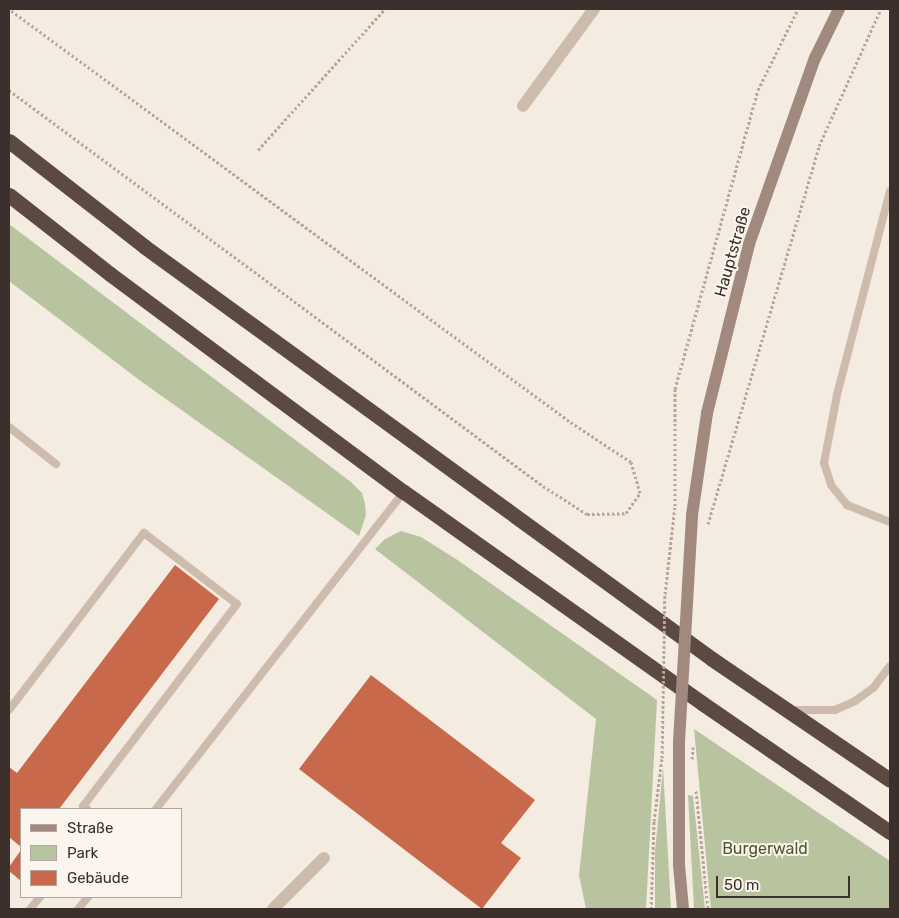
<!DOCTYPE html>
<meta charset="utf-8">
<style>
body{margin:0}
#map{position:relative;width:899px;height:918px;overflow:hidden;background:#f4ebe1;font-family:Rubik,sans-serif}
div>[style]{position:absolute}
.green>*{inset:0;background:#b8c4a0}
.building>*{inset:0;background:#c8694b}
.path>*{height:3px;margin-top:-1.5px;transform-origin:0;background:repeating-linear-gradient(90deg,#b9a596 0 2.5px,transparent 0 5px)}
.lane>*{height:8px;margin:-4px;padding:0 4px;transform-origin:4px;border-radius:4px;background:#cdbbac}
.street>*{height:12px;margin:-6px;padding:0 6px;transform-origin:6px;border-radius:6px;background:#cdbbac}
.secondary>*{height:12px;margin:-6px;padding:0 6px;transform-origin:6px;border-radius:6px;background:#a18a7d}
.highway>*{height:15px;margin:-7.5px;padding:0 7.5px;transform-origin:7.5px;border-radius:7.5px;background:#5c4a42}
.path-bridge>*{height:3px;margin-top:-1.5px;transform-origin:0;background:repeating-linear-gradient(90deg,#b9a596 0 2.5px,transparent 0 5px)}
.secondary-bridge>*{height:12px;margin:-6px;padding:0 6px;transform-origin:6px;border-radius:6px;background:#a18a7d}
span{translate:-50% -50%;white-space:nowrap;text-align:center;line-height:1.15;-webkit-text-stroke:4px #fbf5ee;paint-order:stroke}
.street-label{font-size:16px;color:#3b302b}
.park-label{font-size:16px;color:#4a5a2e}
.frame{position:absolute;inset:0;border:10px solid #3b302b;pointer-events:none}
.legend{position:absolute;left:20px;top:808px;width:162px;height:90px;box-sizing:border-box;background:#fbf5ee;border:1px solid #aea6a0;margin:0;padding:6px 9px;list-style:none;font-size:15px;color:#3b302b}
.legend li{display:flex;align-items:center;gap:10px;height:25px}
.legend b{width:25px;border:1px solid #aea6a0}
.scale{position:absolute;left:716px;top:876px;width:134px;height:22px;box-sizing:border-box;border:2px solid #3b302b;border-top:0;padding-left:6px;font-size:15px;line-height:18px;white-space:nowrap;color:#3b302b;-webkit-text-stroke:4px #fbf5ee;paint-order:stroke}
</style>
<div id="map">
<div class="green">
<i style="clip-path:polygon(9px 224px,351px 482px,362px 493px,365px 504px,366px 515px,359px 536px,142px 382px,9px 281px)"></i>
<i style="clip-path:polygon(401px 531px,421px 537px,456px 559px,657px 700px,646px 909px,586px 909px,579px 875px,596px 719px,375px 549px,385px 539px)"></i>
<i style="clip-path:polygon(694px 729px,890px 861px,890px 909px,711px 909px)"></i>
<i style="clip-path:polygon(663px 767px,671px 909px,655px 909px,655px 852px)"></i>
<i style="clip-path:polygon(688px 795px,693px 796px,705px 909px,694px 909px)"></i>
</div>
<div class="building">
<i style="clip-path:polygon(175px 565px,219px 599px,59px 809px,21px 809px,21px 847px,9px 837px,9px 767px,17px 773px)"></i>
<i style="clip-path:polygon(371px 675px,535px 800px,501px 843px,521px 858px,482px 909px,299px 769px)"></i>
<i style="clip-path:polygon(21px 850px,21px 881px,9px 871px,9px 867px)"></i>
</div>
<div class="path">
<i style="left:9px;top:90px;width:665px;rotate:36.56deg"></i>
<i style="left:543px;top:486px;width:52px;rotate:32.5deg"></i>
<i style="left:587px;top:514px;width:39px;rotate:-1deg"></i>
<i style="left:626px;top:513px;width:24px;rotate:-55deg"></i>
<i style="left:640px;top:493px;width:32px;rotate:-106deg"></i>
<i style="left:631px;top:462px;width:74px;rotate:-146.5deg"></i>
<i style="left:569px;top:421px;width:695px;rotate:-143.66deg"></i>
<i style="left:258px;top:150px;width:190px;rotate:-48deg"></i>
<i style="left:675px;top:506px;width:117px;rotate:-90deg"></i>
<i style="left:675px;top:389px;width:310px;rotate:-74.5deg"></i>
<i style="left:758px;top:90px;width:90px;rotate:-63.7deg"></i>
<i style="left:708px;top:524px;width:394px;rotate:-73.6deg"></i>
<i style="left:819px;top:146px;width:150px;rotate:-65.7deg"></i>
<i style="left:696px;top:791px;width:119px;rotate:84.2deg"></i>
<i style="left:651px;top:909px;width:88px;rotate:-88deg"></i>
<i style="left:654px;top:821px;width:64px;rotate:-82.8deg"></i>
</div>
<div class="lane">
<i style="left:890px;top:191px;width:211px;rotate:104.6deg"></i>
<i style="left:837px;top:395px;width:69px;rotate:100.8deg"></i>
<i style="left:824px;top:463px;width:23px;rotate:72deg"></i>
<i style="left:831px;top:485px;width:26px;rotate:51deg"></i>
<i style="left:847px;top:505px;width:46px;rotate:21.6deg"></i>
<i style="left:9px;top:427px;width:60px;rotate:38.2deg"></i>
<i style="left:9px;top:710px;width:223px;rotate:-52.7deg"></i>
<i style="left:144px;top:533px;width:117px;rotate:37.4deg"></i>
<i style="left:237px;top:604px;width:254px;rotate:127.3deg"></i>
<i style="left:83px;top:806px;width:5px;rotate:37deg"></i>
<i style="left:791px;top:710px;width:44px"></i>
<i style="left:835px;top:710px;width:22px;rotate:-24deg"></i>
<i style="left:855px;top:701px;width:24px;rotate:-36deg"></i>
<i style="left:874px;top:687px;width:26px;rotate:-53deg"></i>
<i style="left:156px;top:809px;width:402px;rotate:-52deg"></i>
<i style="left:30px;top:909px;width:16px;rotate:-50deg"></i>
<i style="left:78px;top:909px;width:16px;rotate:-50deg"></i>
</div>
<div class="street">
<i style="left:523px;top:106px;width:120px;rotate:-53.8deg"></i>
<i style="left:273px;top:909px;width:72px;rotate:-45deg"></i>
</div>
<div class="secondary">
<i style="left:692px;top:515px;width:103px;rotate:-81.6deg"></i>
<i style="left:707px;top:413px;width:174px;rotate:-76deg"></i>
<i style="left:749px;top:244px;width:197px;rotate:-70.5deg"></i>
<i style="left:815px;top:58px;width:55px;rotate:-63.9deg"></i>
<i style="left:679px;top:742px;width:123px;rotate:90deg"></i>
<i style="left:679px;top:865px;width:44px;rotate:84.8deg"></i>
</div>
<div class="highway">
<i style="left:9px;top:141px;width:172px;rotate:37.9deg"></i>
<i style="left:145px;top:247px;width:701px;rotate:36deg"></i>
<i style="left:712px;top:659px;width:215px;rotate:34.2deg"></i>
<i style="left:9px;top:195px;width:128px;rotate:38deg"></i>
<i style="left:110px;top:274px;width:366px;rotate:36.6deg"></i>
<i style="left:404px;top:492px;width:365px;rotate:35.3deg"></i>
<i style="left:702px;top:703px;width:228px;rotate:34.5deg"></i>
</div>
<div class="path-bridge">
<i style="left:662px;top:758px;width:164px;rotate:-89deg"></i>
<i style="left:665px;top:594px;width:89px;rotate:-83.5deg"></i>
<i style="left:692px;top:759px;width:12px;rotate:-85deg"></i>
</div>
<div class="secondary-bridge">
<i style="left:679px;top:742px;width:227px;rotate:-86.7deg"></i>
</div>
<div class="street-label">
<span style="left:733px;top:252px;rotate:-74deg">Hauptstraße</span>
</div>
<div class="park-label">
<span style="left:765px;top:849px">Burgerwald</span>
</div>
<div class="frame"></div>
<ul class="legend">
<li><b style="height:6px;background:#a18a7d"></b>Straße</li>
<li><b style="height:14px;background:#b8c4a0"></b>Park</li>
<li><b style="height:14px;background:#c8694b"></b>Gebäude</li>
</ul>
<div class="scale">50 m</div>
</div>
